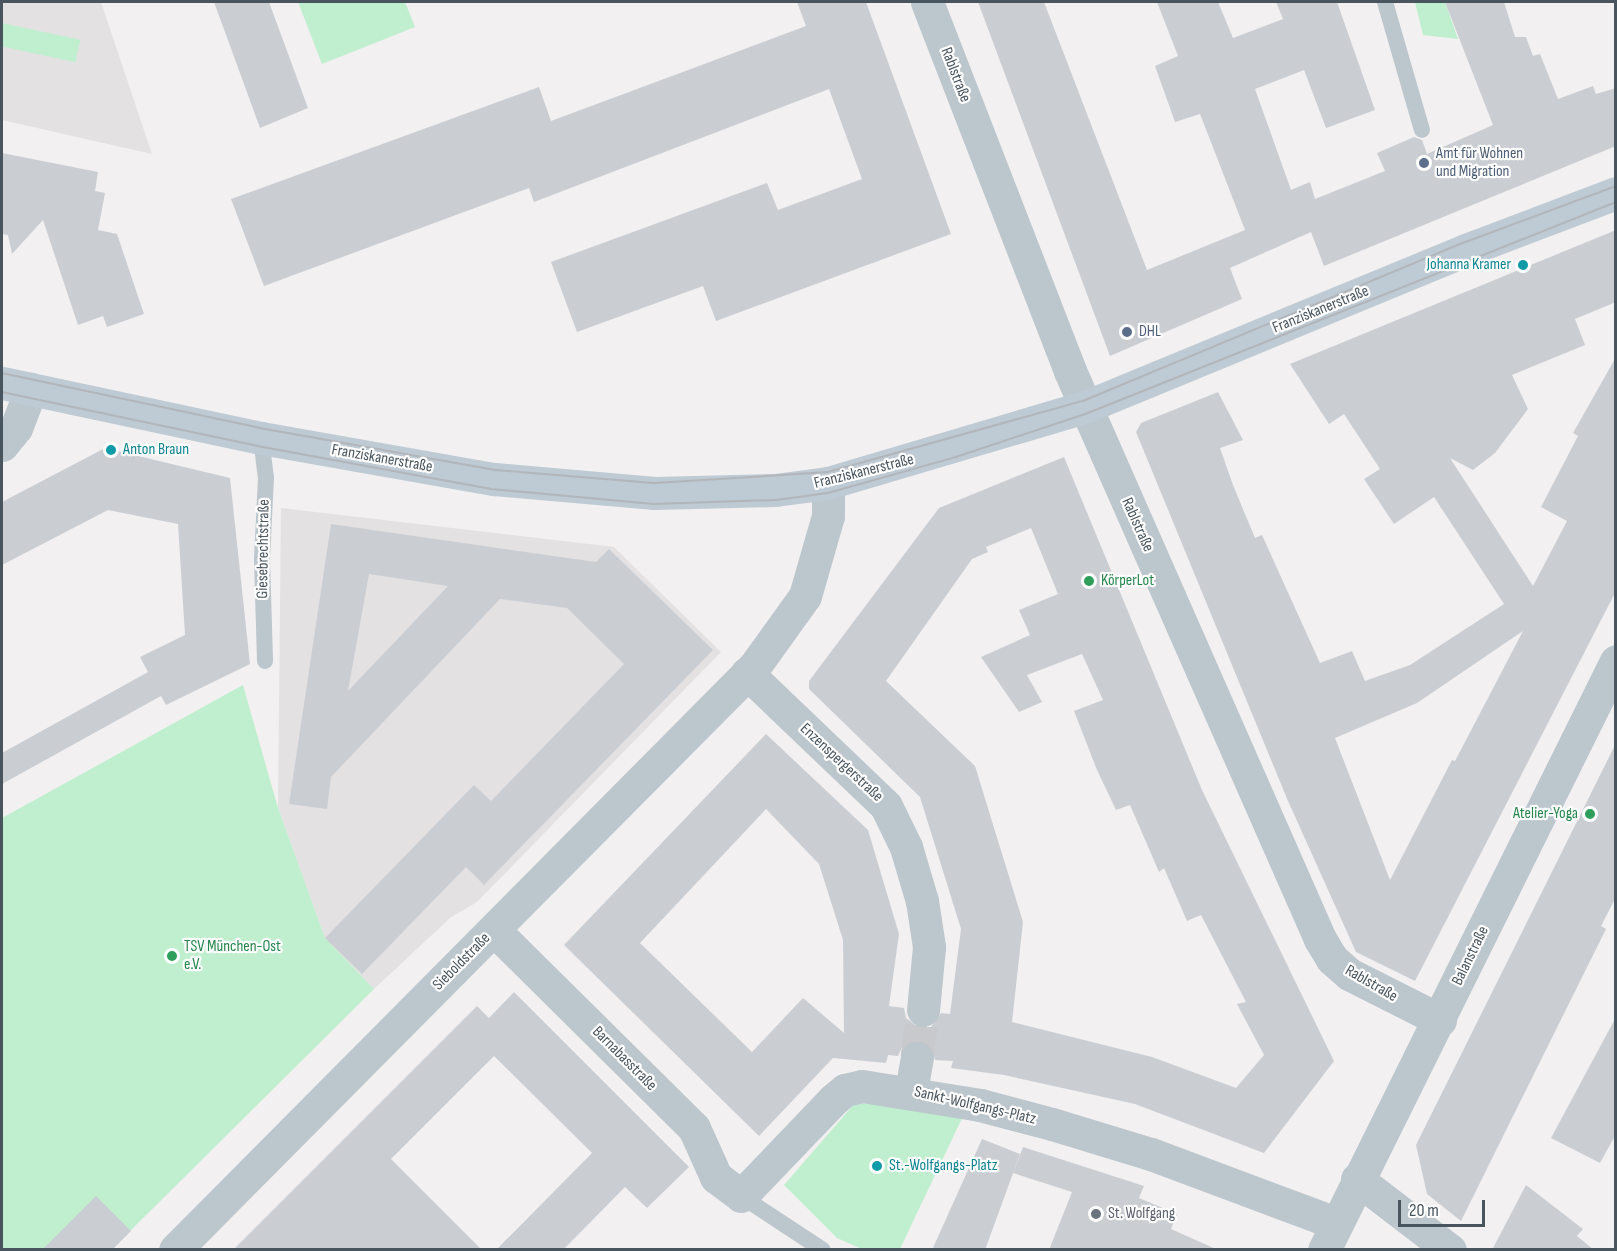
<!DOCTYPE html>
<meta charset="utf-8">
<style>
body{margin:0}
#map{position:relative;width:1617px;height:1251px;overflow:hidden;background:#f2f0f0;font-family:"Sofia Sans Condensed",sans-serif}
div>[style]{position:absolute}
.education>*{inset:0;background:#e3e1e2}
.green>*{inset:0;background:#bfefce;transform-origin:0 0}
.building>*{inset:0;background:#caced3}
.minor-tunnel>*{height:33px;margin-top:-16.5px;transform-origin:0;background:repeating-linear-gradient(90deg,#c8c9cc 0 33px,transparent 0 49px)}
.service>*{height:16px;margin:-8px;padding:0 8px;transform-origin:8px;border-radius:8px;background:#bcc6cd}
.minor>*{height:33px;margin:-16.5px;padding:0 16.5px;transform-origin:16.5px;border-radius:16.5px;background:#bcc6cd}
.tertiary>*{height:33px;margin:-16.5px;padding:0 16.5px;transform-origin:16.5px;border-radius:16.5px;background:#bcc6cd}
.secondary>*{height:33px;margin:-16.5px;padding:0 16.5px;transform-origin:16.5px;border-radius:16.5px;background:#becad4}
.tram>*{height:1.5px;margin:-0.75px;padding:0 0.75px;transform-origin:0.75px;border-radius:0.75px;background:#b2b6ba}
.dots>*{width:16px;height:16px;translate:-50% -50%;box-sizing:border-box;border:3px solid #fff;border-radius:50%}
span{translate:-50% -50%;white-space:nowrap;text-align:center;line-height:1.15;-webkit-text-stroke:4.5px #fff;paint-order:stroke}
.street-label{font-size:16px;color:#48555e}
.service-label{font-size:16px;color:#4e5e75}
.left{translate:0 -50%;text-align:left}
.culture-label{font-size:16px;color:#0d838f}
.right{translate:-100% -50%;text-align:right}
.leisure-label{font-size:16px;color:#27864d}
.worship-label{font-size:16px;color:#5b616d}
.frame{position:absolute;inset:0;border:3px solid #48555e;pointer-events:none}
.scale{position:absolute;left:1398px;top:1200px;width:87px;height:27px;box-sizing:border-box;border:3px solid #48555e;border-top:0;padding-left:8px;font-size:18px;line-height:21px;white-space:nowrap;color:#48555e;-webkit-text-stroke:4px #fff;paint-order:stroke}
</style>
<div id="map">
<div class="education">
<i style="clip-path:polygon(2px 2px,101px 2px,152px 154px,2px 120px)"></i>
<i style="clip-path:polygon(281px 508px,614px 547px,721px 652px,477px 902px,450px 918px,374px 989px,325px 938px,278px 808px)"></i>
</div>
<div class="green">
<i style="clip-path:polygon(298px 2px,405px 2px,415px 27px,322px 64px)"></i>
<i style="clip-path:polygon(1415px 2px,1445px 2px,1458px 39px,1423px 35px)"></i>
<i style="left:2px;top:23px;width:80px;height:23px;rotate:12deg"></i>
<i style="clip-path:polygon(243px 685px,278px 808px,325px 938px,374px 989px,112px 1249px,2px 1249px,2px 818px)"></i>
<i style="clip-path:polygon(855px 1103px,917px 1105px,964px 1114px,900px 1249px,862px 1249px,837px 1238px,784px 1185px)"></i>
</div>
<div class="building">
<i style="clip-path:polygon(214px 2px,269px 2px,308px 108px,260px 128px)"></i>
<i style="clip-path:polygon(797px 2px,866px 2px,951px 234px,716px 321px,703px 286px,577px 332px,551px 262px,767px 183px,778px 210px,862px 179px,829px 89px,534px 202px,529px 188px,264px 286px,231px 199px,539px 87px,551px 121px,806px 26px)"></i>
<i style="clip-path:polygon(978px 2px,1044px 2px,1147px 270px,1245px 230px,1200px 114px,1175px 122px,1155px 66px,1178px 56px,1157px 2px,1218px 2px,1233px 38px,1283px 19px,1276px 2px,1337px 2px,1375px 110px,1326px 128px,1304px 70px,1255px 89px,1291px 190px,1310px 182px,1315px 199px,1385px 171px,1377px 153px,1414px 137px,1422px 140px,1427px 154px,1493px 125px,1445px 2px,1504px 2px,1515px 37px,1526px 37px,1533px 56px,1540px 54px,1558px 99px,1593px 86px,1596px 94px,1616px 88px,1616px 146px,1324px 266px,1311px 232px,1230px 268px,1242px 299px,1110px 356px)"></i>
<i style="clip-path:polygon(2px 153px,98px 172px,95px 191px,105px 193px,98px 230px,117px 234px,144px 314px,107px 327px,103px 316px,78px 325px,43px 220px,12px 254px,8px 235px,2px 234px)"></i>
<i style="clip-path:polygon(evenodd,1616px 230px,1616px 302px,1575px 319px,1585px 345px,1512px 375px,1528px 409px,1495px 453px,1473px 470px,1450px 458px,1533px 586px,1567px 521px,1541px 507px,1578px 436px,1573px 433px,1616px 357px,1616px 591px,1415px 981px,1356px 952px,1288px 801px,1136px 432px,1141px 423px,1218px 392px,1243px 440px,1220px 448px,1233px 485px,1255px 538px,1262px 535px,1320px 663px,1352px 651px,1365px 681px,1410px 665px,1504px 604px,1434px 497px,1394px 524px,1364px 479px,1380px 469px,1344px 414px,1329px 424px,1290px 364px,1616px 230px,1523px 631px,1455px 761px,1452px 760px,1390px 880px,1335px 738px,1417px 703px,1523px 631px)"></i>
<i style="clip-path:polygon(105px 448px,230px 478px,250px 664px,166px 705px,161px 696px,2px 784px,2px 753px,148px 672px,140px 657px,185px 635px,178px 524px,108px 510px,2px 565px,2px 502px)"></i>
<i style="clip-path:polygon(evenodd,1064px 457px,1202px 790px,1334px 1061px,1264px 1153px,1135px 1104px,1004px 1075px,951px 1068px,953px 1061px,935px 1060px,930px 1044px,920px 1040px,903px 1045px,898px 1056px,888px 1055px,886px 1063px,833px 1058px,759px 1136px,564px 945px,766px 734px,868px 830px,899px 934px,889px 1006px,904px 1008px,906px 1018px,921px 1029px,931px 1027px,941px 1013px,950px 1014px,961px 929px,920px 797px,809px 689px,809px 681px,939px 508px,1064px 457px,1031px 528px,1058px 594px,1019px 610px,1030px 635px,981px 657px,1019px 712px,1042px 702px,1027px 675px,1082px 654px,1103px 700px,1074px 711px,1097px 770px,1116px 810px,1130px 805px,1159px 872px,1164px 868px,1187px 921px,1201px 915px,1246px 1002px,1237px 1004px,1264px 1055px,1236px 1088px,1152px 1057px,1012px 1022px,1023px 922px,975px 766px,886px 681px,972px 559px,988px 552px,986px 547px,1031px 528px,1064px 457px,766px 809px,819px 864px,843px 940px,844px 1033px,803px 998px,752px 1052px,640px 943px,766px 809px)"></i>
<i style="clip-path:polygon(evenodd,331px 524px,596px 562px,609px 549px,713px 650px,484px 885px,466px 867px,362px 974px,325px 938px,474px 785px,491px 801px,624px 664px,567px 608px,500px 599px,331px 777px,327px 809px,289px 804px,331px 524px,369px 574px,448px 586px,348px 691px,369px 574px)"></i>
<i style="clip-path:polygon(1616px 743px,1616px 897px,1601px 926px,1606px 929px,1461px 1221px,1427px 1194px,1416px 1145px)"></i>
<i style="clip-path:polygon(514px 992px,689px 1167px,647px 1208px,625px 1187px,563px 1250px,496px 1250px,592px 1153px,494px 1056px,391px 1159px,482px 1250px,233px 1250px,477px 1006px,489px 1018px)"></i>
<i style="clip-path:polygon(1616px 1017px,1616px 1134px,1600px 1163px,1551px 1138px)"></i>
<i style="clip-path:polygon(982px 1139px,1020px 1154px,985px 1250px,932px 1250px)"></i>
<i style="clip-path:polygon(1023px 1147px,1144px 1186px,1139px 1198px,1177px 1214px,1171px 1229px,1218px 1250px,1049px 1250px,1072px 1192px,1013px 1173px)"></i>
<i style="clip-path:polygon(1526px 1185px,1583px 1229px,1577px 1236px,1594px 1250px,1492px 1250px)"></i>
<i style="clip-path:polygon(96px 1196px,131px 1231px,112px 1250px,42px 1250px)"></i>
</div>
<div class="minor-tunnel">
<i style="left:917px;top:1058px;width:48px;rotate:-82.9deg"></i>
</div>
<div class="service">
<i style="left:1385px;top:2px;width:133px;rotate:73.9deg"></i>
<i style="left:261px;top:438px;width:39px;rotate:83deg"></i>
<i style="left:266px;top:477px;width:82px;rotate:92.8deg"></i>
<i style="left:262px;top:559px;width:102px;rotate:88.3deg"></i>
<i style="left:741px;top:1196px;width:98px;rotate:33.4deg"></i>
</div>
<div class="minor">
<i style="left:927px;top:2px;width:396px;rotate:68.8deg"></i>
<i style="left:1070px;top:371px;width:621px;rotate:66.24deg"></i>
<i style="left:1320px;top:939px;width:23px;rotate:59deg"></i>
<i style="left:1332px;top:959px;width:23px;rotate:41deg"></i>
<i style="left:1349px;top:974px;width:102px;rotate:26.8deg"></i>
<i style="left:2px;top:445px;width:22px;rotate:-51deg"></i>
<i style="left:16px;top:428px;width:42px;rotate:-69deg"></i>
<i style="left:747px;top:673px;width:192px;rotate:43.7deg"></i>
<i style="left:886px;top:806px;width:46px;rotate:64deg"></i>
<i style="left:906px;top:847px;width:56px;rotate:73.5deg"></i>
<i style="left:922px;top:901px;width:47px;rotate:81.3deg"></i>
<i style="left:929px;top:947px;width:63px;rotate:95.4deg"></i>
<i style="left:494px;top:930px;width:281px;rotate:44.7deg"></i>
<i style="left:694px;top:1128px;width:54px;rotate:65.8deg"></i>
<i style="left:716px;top:1177px;width:31px;rotate:37deg"></i>
<i style="left:741px;top:1196px;width:133px;rotate:-46.2deg"></i>
<i style="left:833px;top:1100px;width:16px;rotate:-40deg"></i>
<i style="left:845px;top:1090px;width:17px;rotate:-13deg"></i>
<i style="left:862px;top:1086px;width:120px;rotate:9.1deg"></i>
<i style="left:980px;top:1105px;width:74px;rotate:14.8deg"></i>
<i style="left:1052px;top:1124px;width:103px;rotate:16.9deg"></i>
<i style="left:1151px;top:1154px;width:197px;rotate:20.5deg"></i>
<i style="left:911px;top:1091px;width:34px;rotate:-80deg"></i>
<i style="left:1357px;top:1179px;width:117px;rotate:37.4deg"></i>
<i style="left:175px;top:1250px;width:822px;rotate:-45.2deg"></i>
<i style="left:754px;top:667px;width:87px;rotate:-54.3deg"></i>
<i style="left:805px;top:596px;width:83px;rotate:-74deg"></i>
<i style="left:828px;top:516px;width:33px;rotate:-90deg"></i>
</div>
<div class="tertiary">
<i style="left:1324px;top:1250px;width:657px;rotate:-63.63deg"></i>
</div>
<div class="secondary">
<i style="left:2px;top:383px;width:265px;rotate:12deg"></i>
<i style="left:261px;top:438px;width:237px;rotate:10deg"></i>
<i style="left:494px;top:479px;width:161px;rotate:5deg"></i>
<i style="left:654px;top:493px;width:121px;rotate:-1.4deg"></i>
<i style="left:775px;top:490px;width:53px;rotate:-7.5deg"></i>
<i style="left:828px;top:483px;width:268px;rotate:-16.5deg"></i>
<i style="left:1085px;top:407px;width:412px;rotate:-22.4deg"></i>
<i style="left:1466px;top:250px;width:160px;rotate:-20.8deg"></i>
</div>
<div class="tram">
<i style="left:2px;top:373px;width:264px;rotate:12deg"></i>
<i style="left:260px;top:428px;width:240px;rotate:10.1deg"></i>
<i style="left:496px;top:470px;width:160px;rotate:4.7deg"></i>
<i style="left:655px;top:483px;width:173px;rotate:-3.6deg"></i>
<i style="left:828px;top:472px;width:265px;rotate:-15.6deg"></i>
<i style="left:1083px;top:401px;width:412px;rotate:-22.6deg"></i>
<i style="left:1463px;top:243px;width:163px;rotate:-20.4deg"></i>
<i style="left:2px;top:392px;width:267px;rotate:11.9deg"></i>
<i style="left:263px;top:447px;width:232px;rotate:10.4deg"></i>
<i style="left:491px;top:489px;width:163px;rotate:5.3deg"></i>
<i style="left:653px;top:504px;width:123px;rotate:-1.9deg"></i>
<i style="left:776px;top:500px;width:52px;rotate:-7.7deg"></i>
<i style="left:828px;top:493px;width:133px;rotate:-15.7deg"></i>
<i style="left:956px;top:457px;width:139px;rotate:-18.4deg"></i>
<i style="left:1088px;top:413px;width:569px;rotate:-21.78deg"></i>
</div>
<div class="dots">
<i style="left:1424px;top:163px;background:#5c6f8a"></i>
<i style="left:1523px;top:265px;background:#0f9aa8"></i>
<i style="left:1127px;top:332px;background:#5c6f8a"></i>
<i style="left:111px;top:450px;background:#0f9aa8"></i>
<i style="left:1089px;top:581px;background:#2e9e5b"></i>
<i style="left:1590px;top:814px;background:#2e9e5b"></i>
<i style="left:172px;top:956px;background:#2e9e5b"></i>
<i style="left:877px;top:1166px;background:#0f9aa8"></i>
<i style="left:1096px;top:1214px;background:#6b7280"></i>
</div>
<div class="street-label">
<span style="left:955px;top:75px;rotate:69deg">Rablstraße</span>
<span style="left:1321px;top:310px;rotate:-22deg">Franziskanerstraße</span>
<span style="left:382px;top:459px;rotate:10deg">Franziskanerstraße</span>
<span style="left:864px;top:472px;rotate:-14deg">Franziskanerstraße</span>
<span style="left:1137px;top:525px;rotate:66deg">Rablstraße</span>
<span style="left:264px;top:549px;rotate:-89deg">Giesebrechtstraße</span>
<span style="left:841px;top:763px;rotate:43deg">Enzenspergerstraße</span>
<span style="left:1471px;top:956px;rotate:-64deg">Balanstraße</span>
<span style="left:462px;top:962px;rotate:-45deg">Sieboldstraße</span>
<span style="left:1371px;top:984px;rotate:30deg">Rablstraße</span>
<span style="left:624px;top:1059px;rotate:45deg">Barnabasstraße</span>
<span style="left:975px;top:1106px;rotate:13deg">Sankt-Wolfgangs-Platz</span>
</div>
<div class="service-label">
<span class="left" style="left:1436px;top:163px">Amt für Wohnen<br>und Migration</span>
<span class="left" style="left:1139px;top:332px">DHL</span>
</div>
<div class="culture-label">
<span class="right" style="left:1511px;top:265px">Johanna Kramer</span>
<span class="left" style="left:123px;top:450px">Anton Braun</span>
<span class="left" style="left:889px;top:1166px">St.-Wolfgangs-Platz</span>
</div>
<div class="leisure-label">
<span class="left" style="left:1101px;top:581px">KörperLot</span>
<span class="right" style="left:1578px;top:814px">Atelier-Yoga</span>
<span class="left" style="left:184px;top:956px">TSV München-Ost<br>e.V.</span>
</div>
<div class="worship-label">
<span class="left" style="left:1108px;top:1214px">St. Wolfgang</span>
</div>
<div class="frame"></div>
<div class="scale">20 m</div>
</div>
